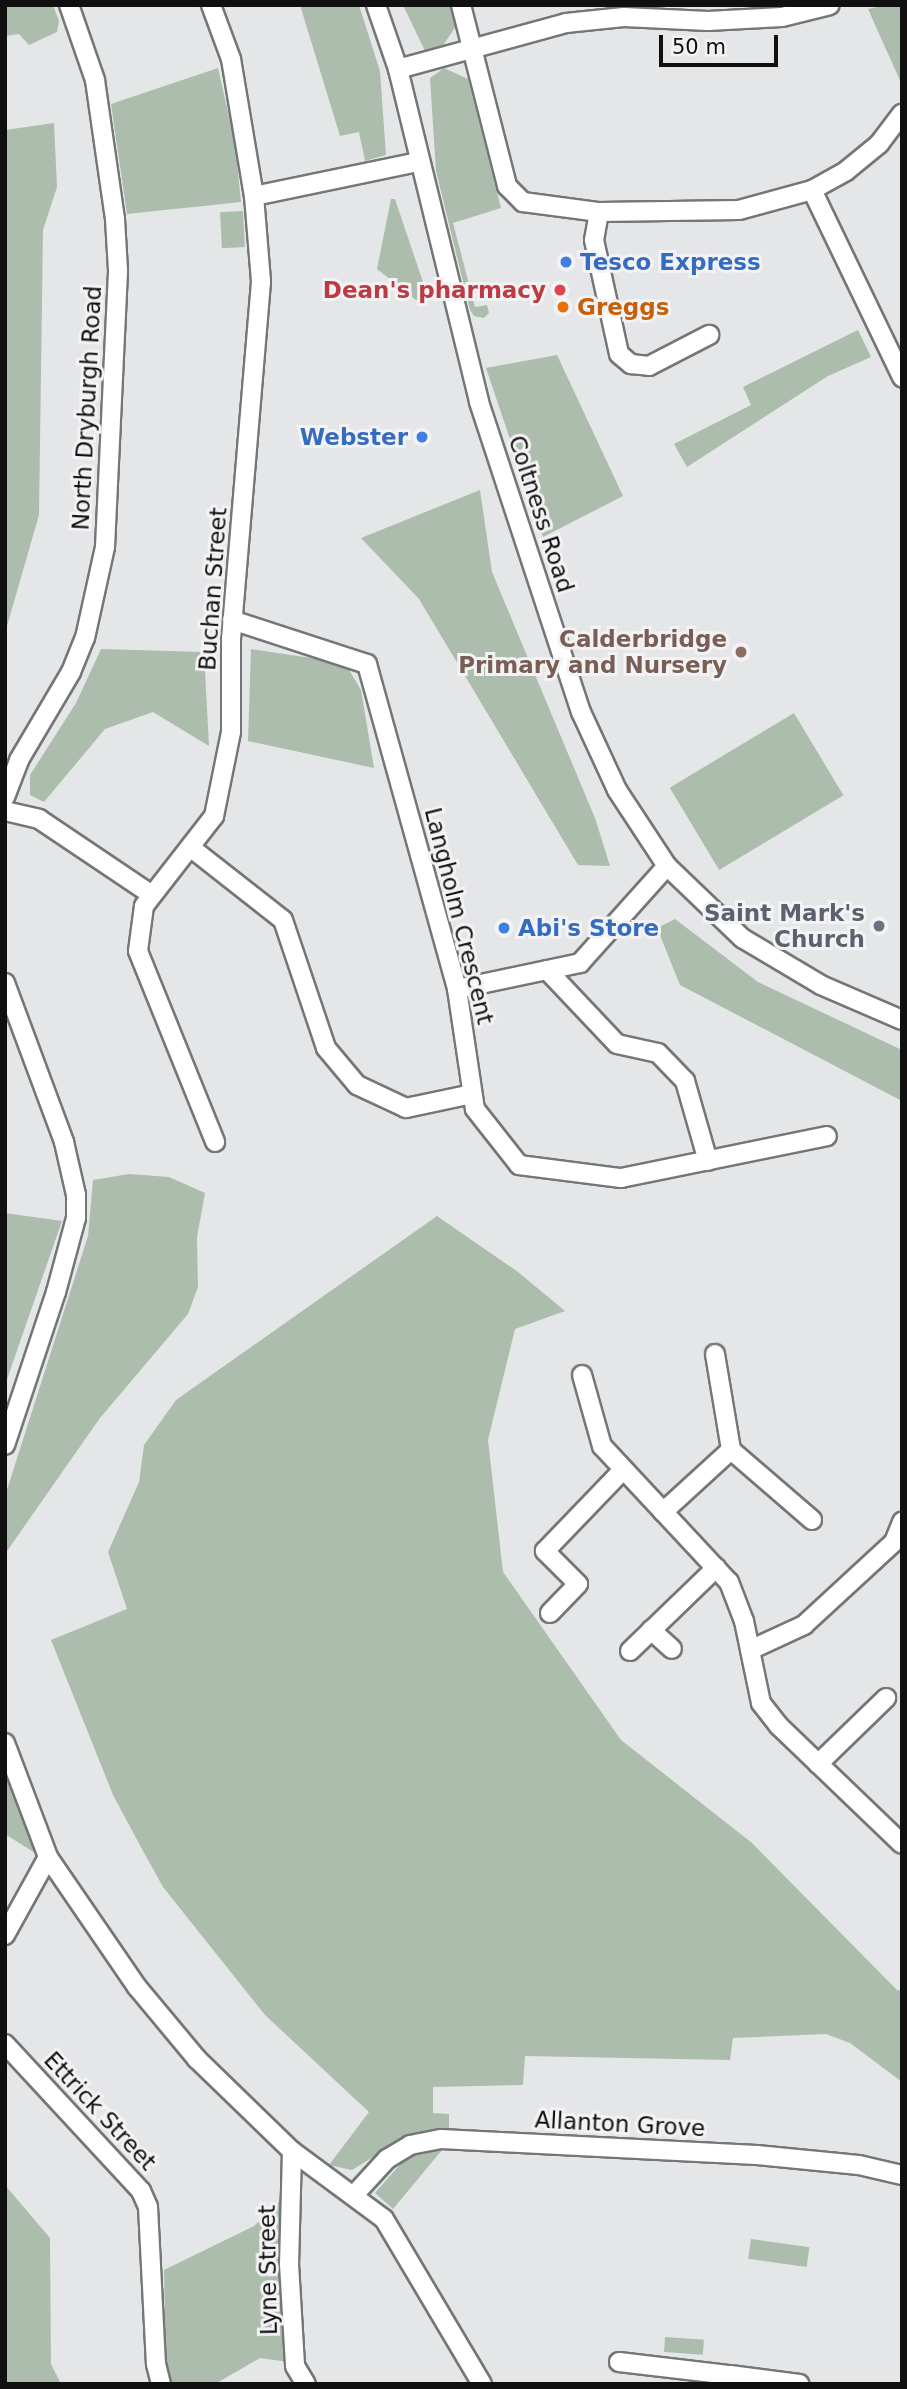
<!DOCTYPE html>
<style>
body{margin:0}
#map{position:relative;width:907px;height:2389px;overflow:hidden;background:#e5e6e7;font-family:"DejaVu Sans",sans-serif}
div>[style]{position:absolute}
.green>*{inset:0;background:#adbdad;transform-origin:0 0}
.roads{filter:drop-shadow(2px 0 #757677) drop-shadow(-2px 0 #757677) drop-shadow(0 2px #757677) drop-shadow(0 -2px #757677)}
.minor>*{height:18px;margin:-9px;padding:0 9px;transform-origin:9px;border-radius:9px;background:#fff}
.dots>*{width:19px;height:19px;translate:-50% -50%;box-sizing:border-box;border:4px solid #f3f3f5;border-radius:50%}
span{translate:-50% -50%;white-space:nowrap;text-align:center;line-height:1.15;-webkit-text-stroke:6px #f3f3f5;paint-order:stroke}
.shop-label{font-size:23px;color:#366cbe;font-weight:700}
.left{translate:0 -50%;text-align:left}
.right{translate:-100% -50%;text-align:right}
.health-label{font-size:23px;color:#be3a42;font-weight:700}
.food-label{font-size:23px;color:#c56008;font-weight:700}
.street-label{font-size:23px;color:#101011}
.education-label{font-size:23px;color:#785e54;font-weight:700}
.worship-label{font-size:23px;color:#5b616d;font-weight:700}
.frame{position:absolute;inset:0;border:7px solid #101011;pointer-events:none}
.scale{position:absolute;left:659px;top:35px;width:119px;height:32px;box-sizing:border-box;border:4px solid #101011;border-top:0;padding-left:9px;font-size:21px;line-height:24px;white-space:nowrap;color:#101011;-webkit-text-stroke:5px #f3f3f5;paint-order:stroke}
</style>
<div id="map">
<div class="green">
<i style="clip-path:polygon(5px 5px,53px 5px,59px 21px,57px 32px,29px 45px,19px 34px,5px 36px)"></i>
<i style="clip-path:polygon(300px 5px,359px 5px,380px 71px,386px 155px,365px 161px,359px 132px,340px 136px)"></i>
<i style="clip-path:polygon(403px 5px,452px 5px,456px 26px,442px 47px,425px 51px)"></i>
<i style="clip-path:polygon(886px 5px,902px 5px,902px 85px,868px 9px)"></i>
<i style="clip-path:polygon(218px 68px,235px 143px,241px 202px,127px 214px,111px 104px)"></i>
<i style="clip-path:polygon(444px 68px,468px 79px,501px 208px,453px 223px,475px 307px,487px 305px,489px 313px,484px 318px,474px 316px,470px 310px,436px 171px,430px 78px)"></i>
<i style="clip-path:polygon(54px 123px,57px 187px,43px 230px,39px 515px,5px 633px,5px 130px)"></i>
<i style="clip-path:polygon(391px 199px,395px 199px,427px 294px,423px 300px,416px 300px,377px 269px)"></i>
<i style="left:243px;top:211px;width:36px;height:23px;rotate:87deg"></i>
<i style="clip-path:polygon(858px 330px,871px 357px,828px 376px,687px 467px,674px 444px,751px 405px,743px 387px)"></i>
<i style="clip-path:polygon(557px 355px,623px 496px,543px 537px,486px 368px)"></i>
<i style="clip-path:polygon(480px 490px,492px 572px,595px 818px,610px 866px,578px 865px,419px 599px,361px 538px)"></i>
<i style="clip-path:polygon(101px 649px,204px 652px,209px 746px,153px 712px,105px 729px,44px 802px,30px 795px,30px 775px,76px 703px)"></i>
<i style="clip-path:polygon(251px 649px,345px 663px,361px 690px,374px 768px,248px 741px)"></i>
<i style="left:794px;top:713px;width:96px;height:145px;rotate:59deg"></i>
<i style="clip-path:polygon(675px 919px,758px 982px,902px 1050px,902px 1101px,680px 985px,657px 928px)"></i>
<i style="clip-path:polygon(129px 1174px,169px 1177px,205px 1193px,197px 1237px,198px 1287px,188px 1314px,100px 1418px,5px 1554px,5px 1496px,88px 1236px,93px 1180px)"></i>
<i style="clip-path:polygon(5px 1213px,62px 1221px,5px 1385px)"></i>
<i style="clip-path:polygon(437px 1216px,518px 1272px,565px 1311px,515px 1329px,488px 1440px,503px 1572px,621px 1740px,752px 1843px,898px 1991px,902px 1988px,902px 2082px,850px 2043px,826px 2034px,733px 2038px,730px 2060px,525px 2056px,523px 2085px,433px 2087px,433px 2113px,449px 2114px,449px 2132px,409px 2135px,352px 2170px,329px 2165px,369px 2112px,265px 2015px,163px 1887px,142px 1849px,113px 1795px,51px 1640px,127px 1609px,108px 1552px,139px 1482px,144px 1445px,176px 1400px)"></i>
<i style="clip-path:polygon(5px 1761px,39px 1846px,35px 1853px,5px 1834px)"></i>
<i style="clip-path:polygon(442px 2150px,393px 2209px,375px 2193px,403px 2161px,421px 2152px)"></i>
<i style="clip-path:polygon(5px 2185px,50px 2238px,51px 2364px,61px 2384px,5px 2384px)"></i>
<i style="clip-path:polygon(283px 2198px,281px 2317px,289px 2362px,260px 2358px,215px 2384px,166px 2384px,164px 2270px,254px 2226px)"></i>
<i style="left:751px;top:2239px;width:59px;height:20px;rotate:8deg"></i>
<i style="left:665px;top:2337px;width:39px;height:15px;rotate:4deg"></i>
</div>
<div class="roads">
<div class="minor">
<i style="left:211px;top:5px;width:58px;rotate:69.7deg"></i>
<i style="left:231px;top:59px;width:139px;rotate:80.5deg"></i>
<i style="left:254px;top:196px;width:86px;rotate:85.3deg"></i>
<i style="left:261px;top:282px;width:358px;rotate:94.8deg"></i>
<i style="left:231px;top:639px;width:93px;rotate:90deg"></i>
<i style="left:231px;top:732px;width:86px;rotate:101.4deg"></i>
<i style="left:214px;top:816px;width:114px;rotate:127.9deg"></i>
<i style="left:144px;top:906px;width:45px;rotate:97.6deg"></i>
<i style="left:138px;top:951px;width:206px;rotate:68deg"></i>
<i style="left:376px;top:5px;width:68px;rotate:71deg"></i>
<i style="left:398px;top:69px;width:343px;rotate:76.3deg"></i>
<i style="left:479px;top:402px;width:326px;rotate:71.8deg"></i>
<i style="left:581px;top:712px;width:86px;rotate:65.2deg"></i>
<i style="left:617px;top:790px;width:91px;rotate:56.7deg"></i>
<i style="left:667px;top:866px;width:104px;rotate:43.8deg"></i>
<i style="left:742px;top:938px;width:92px;rotate:30.7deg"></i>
<i style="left:821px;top:985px;width:88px;rotate:23.4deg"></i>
<i style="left:461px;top:5px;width:187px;rotate:75.7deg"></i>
<i style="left:507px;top:186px;width:23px;rotate:45deg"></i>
<i style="left:523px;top:202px;width:77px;rotate:7.5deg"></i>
<i style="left:599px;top:212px;width:140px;rotate:-0.8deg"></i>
<i style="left:739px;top:210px;width:76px;rotate:-15.3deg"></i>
<i style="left:812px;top:190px;width:39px;rotate:-29deg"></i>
<i style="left:846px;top:171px;width:43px;rotate:-39.3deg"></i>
<i style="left:879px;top:144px;width:38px;rotate:-53deg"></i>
<i style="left:398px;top:69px;width:174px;rotate:-15.3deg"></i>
<i style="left:566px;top:23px;width:58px;rotate:-5.9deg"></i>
<i style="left:624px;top:17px;width:84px;rotate:2.7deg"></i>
<i style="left:708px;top:21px;width:74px;rotate:-3.1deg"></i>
<i style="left:782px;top:17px;width:49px;rotate:-14deg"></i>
<i style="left:812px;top:190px;width:208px;rotate:64.3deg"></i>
<i style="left:254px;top:196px;width:167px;rotate:-11.7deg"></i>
<i style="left:599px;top:212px;width:28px;rotate:100deg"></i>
<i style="left:594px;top:240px;width:117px;rotate:77.6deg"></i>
<i style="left:619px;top:354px;width:16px;rotate:40deg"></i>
<i style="left:631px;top:364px;width:18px;rotate:6deg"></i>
<i style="left:649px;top:366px;width:68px;rotate:-27.3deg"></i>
<i style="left:232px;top:620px;width:142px;rotate:18.1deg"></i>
<i style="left:367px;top:664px;width:337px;rotate:74.5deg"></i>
<i style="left:457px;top:989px;width:121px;rotate:81.5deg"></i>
<i style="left:475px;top:1109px;width:71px;rotate:51.8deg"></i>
<i style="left:519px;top:1165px;width:103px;rotate:7.3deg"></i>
<i style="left:621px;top:1178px;width:210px;rotate:-11.5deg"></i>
<i style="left:5px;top:797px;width:40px;rotate:-69deg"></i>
<i style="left:19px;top:760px;width:102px;rotate:-59.4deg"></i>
<i style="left:71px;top:672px;width:37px;rotate:-68deg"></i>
<i style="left:85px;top:638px;width:93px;rotate:-77.6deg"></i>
<i style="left:105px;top:547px;width:277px;rotate:-87.3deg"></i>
<i style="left:118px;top:270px;width:51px;rotate:-93.4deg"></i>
<i style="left:115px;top:219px;width:140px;rotate:-98.2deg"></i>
<i style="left:95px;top:80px;width:79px;rotate:-109.1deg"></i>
<i style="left:5px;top:811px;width:35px;rotate:13deg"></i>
<i style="left:39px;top:819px;width:136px;rotate:33.9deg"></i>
<i style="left:190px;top:847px;width:118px;rotate:38.1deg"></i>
<i style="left:283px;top:920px;width:135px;rotate:71.4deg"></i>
<i style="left:326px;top:1048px;width:48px;rotate:50deg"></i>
<i style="left:357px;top:1085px;width:54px;rotate:25.1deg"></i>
<i style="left:406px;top:1108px;width:67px;rotate:-12deg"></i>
<i style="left:547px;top:970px;width:102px;rotate:46.6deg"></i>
<i style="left:617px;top:1044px;width:42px;rotate:12.4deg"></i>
<i style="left:658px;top:1053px;width:39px;rotate:46deg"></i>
<i style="left:685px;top:1081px;width:83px;rotate:74deg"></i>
<i style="left:5px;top:983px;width:170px;rotate:69.6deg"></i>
<i style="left:64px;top:1142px;width:54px;rotate:77.2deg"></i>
<i style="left:76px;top:1195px;width:23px;rotate:90deg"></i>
<i style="left:76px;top:1218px;width:77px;rotate:105.1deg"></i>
<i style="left:56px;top:1292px;width:161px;rotate:108.4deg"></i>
<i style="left:457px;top:989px;width:126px;rotate:-11.9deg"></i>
<i style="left:580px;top:963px;width:130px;rotate:-48.1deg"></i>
<i style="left:715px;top:1354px;width:97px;rotate:80.5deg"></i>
<i style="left:582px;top:1375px;width:74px;rotate:74.3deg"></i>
<i style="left:602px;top:1446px;width:186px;rotate:47deg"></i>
<i style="left:729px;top:1582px;width:42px;rotate:69deg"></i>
<i style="left:744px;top:1621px;width:84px;rotate:78.3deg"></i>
<i style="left:761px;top:1703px;width:29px;rotate:52deg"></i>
<i style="left:779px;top:1726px;width:170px;rotate:43.8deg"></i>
<i style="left:663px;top:1512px;width:92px;rotate:-42.4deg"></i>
<i style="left:731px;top:1450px;width:107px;rotate:40.8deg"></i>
<i style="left:550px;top:1613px;width:40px;rotate:-46deg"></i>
<i style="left:578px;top:1584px;width:47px;rotate:-135deg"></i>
<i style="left:545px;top:1551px;width:112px;rotate:-46.1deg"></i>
<i style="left:651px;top:1630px;width:28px;rotate:42deg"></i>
<i style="left:750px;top:1650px;width:60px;rotate:-24.8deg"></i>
<i style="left:804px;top:1625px;width:122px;rotate:-42.7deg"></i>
<i style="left:894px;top:1542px;width:22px;rotate:-68deg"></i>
<i style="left:630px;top:1651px;width:120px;rotate:-44deg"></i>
<i style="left:5px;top:1743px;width:122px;rotate:69.3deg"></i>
<i style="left:48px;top:1857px;width:158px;rotate:55.6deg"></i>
<i style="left:137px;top:1987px;width:94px;rotate:50.2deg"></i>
<i style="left:197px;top:2059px;width:132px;rotate:44.1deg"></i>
<i style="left:292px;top:2151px;width:114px;rotate:36.5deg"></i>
<i style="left:384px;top:2219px;width:192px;rotate:59.3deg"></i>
<i style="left:818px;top:1764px;width:95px;rotate:-44.1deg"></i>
<i style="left:5px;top:1935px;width:89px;rotate:-61.1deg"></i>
<i style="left:5px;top:2044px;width:200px;rotate:47.2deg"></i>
<i style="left:141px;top:2191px;width:17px;rotate:66deg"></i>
<i style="left:148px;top:2207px;width:157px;rotate:87.1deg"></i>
<i style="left:156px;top:2364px;width:21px;rotate:76deg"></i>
<i style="left:292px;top:2151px;width:113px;rotate:91.5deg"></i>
<i style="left:289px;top:2264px;width:102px;rotate:86.6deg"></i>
<i style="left:295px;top:2366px;width:21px;rotate:59deg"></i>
<i style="left:354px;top:2195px;width:49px;rotate:-47.5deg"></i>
<i style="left:387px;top:2159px;width:27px;rotate:-31deg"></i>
<i style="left:410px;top:2145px;width:32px;rotate:-11deg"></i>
<i style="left:441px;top:2139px;width:316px;rotate:2.9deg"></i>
<i style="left:757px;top:2155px;width:102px;rotate:5.6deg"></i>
<i style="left:859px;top:2165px;width:44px;rotate:13.1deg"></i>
<i style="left:619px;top:2362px;width:112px;rotate:6.7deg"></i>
<i style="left:729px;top:2384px;width:9px;rotate:-84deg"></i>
<i style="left:730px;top:2375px;width:70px;rotate:7.4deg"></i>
</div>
</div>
<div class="dots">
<i style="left:566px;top:262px;background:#3f7fe0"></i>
<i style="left:560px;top:290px;background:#e0444e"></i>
<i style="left:563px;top:307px;background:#e8710a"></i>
<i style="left:422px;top:437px;background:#3f7fe0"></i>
<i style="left:741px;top:652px;background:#8d6e63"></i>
<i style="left:879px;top:926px;background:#6b7280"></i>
<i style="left:504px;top:928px;background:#3f7fe0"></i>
</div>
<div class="shop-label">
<span class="left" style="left:580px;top:262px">Tesco Express</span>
<span class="right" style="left:408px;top:437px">Webster</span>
<span class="left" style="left:518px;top:928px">Abi's Store</span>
</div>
<div class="health-label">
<span class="right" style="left:546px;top:290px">Dean's pharmacy</span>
</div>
<div class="food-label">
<span class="left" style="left:577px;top:307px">Greggs</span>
</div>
<div class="street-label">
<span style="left:87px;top:408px;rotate:-87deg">North Dryburgh Road</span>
<span style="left:541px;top:514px;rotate:72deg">Coltness Road</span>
<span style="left:213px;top:589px;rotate:-86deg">Buchan Street</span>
<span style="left:459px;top:916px;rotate:76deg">Langholm Crescent</span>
<span style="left:100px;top:2111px;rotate:47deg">Ettrick Street</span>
<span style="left:620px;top:2124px;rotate:3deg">Allanton Grove</span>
<span style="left:268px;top:2270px;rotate:-91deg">Lyne Street</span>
</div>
<div class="education-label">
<span class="right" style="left:727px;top:652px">Calderbridge<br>Primary and Nursery</span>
</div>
<div class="worship-label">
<span class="right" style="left:865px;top:926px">Saint Mark's<br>Church</span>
</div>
<div class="frame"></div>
<div class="scale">50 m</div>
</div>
